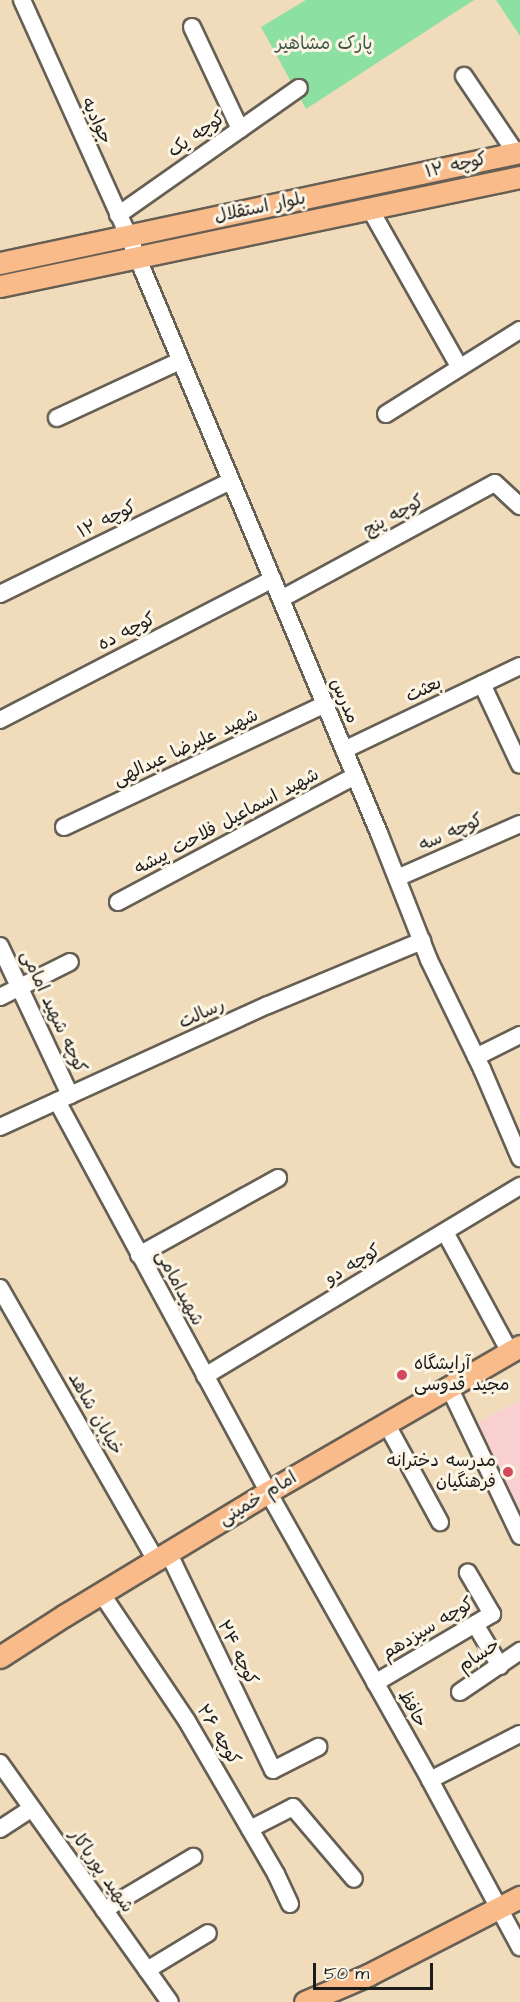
<!DOCTYPE html>
<meta charset="utf-8">
<style>
body{margin:0}
#map{position:relative;width:520px;height:2002px;overflow:hidden;background:#f0dcbb;font-family:"Architects Daughter","Playpen Sans Arabic",sans-serif}
div>[style]{position:absolute}
.built>*{inset:0;background:#f7d0cf}
.green>*{inset:0;background:#8ce0a2}
.roads{filter:drop-shadow(2px 0 #665f54) drop-shadow(-2px 0 #665f54) drop-shadow(0 2px #665f54) drop-shadow(0 -2px #665f54)}
.minor>*{height:16px;margin:-8px;padding:0 8px;transform-origin:8px;border-radius:8px;background:#fff}
.major>*{height:21px;margin:-10.5px;padding:0 10.5px;transform-origin:10.5px;border-radius:10.5px;background:#fabb8b}
.dots>*{width:16px;height:16px;translate:-50% -50%;box-sizing:border-box;border:3px solid #fcf5e5;border-radius:50%}
span{translate:-50% -50%;white-space:nowrap;text-align:center;line-height:1.15;-webkit-text-stroke:6px #fcf5e5;paint-order:stroke}
.park-label{font-size:18px;color:#3e5744}
.street-label{font-size:18px;color:#1c1c1c}
.poi-label{font-size:18px;color:#1c1c1c}
.left{translate:0 -50%;text-align:left}
.right{translate:-100% -50%;text-align:right}
.scale{position:absolute;left:313px;top:1963px;width:120px;height:27px;box-sizing:border-box;border:3px solid #1c1c1c;border-top:0;padding-left:8px;font-size:18px;line-height:21px;white-space:nowrap;color:#1c1c1c;-webkit-text-stroke:4px #fcf5e5;paint-order:stroke}
</style>
<div id="map">
<div class="built">
<i style="clip-path:polygon(520px 1400px,520px 1516px,470px 1427px)"></i>
</div>
<div class="green">
<i style="clip-path:polygon(306px 0,474px 0,306px 109px,261px 27px)"></i>
<i style="clip-path:polygon(496px 0,520px 0,520px 36px)"></i>
</div>
<div class="roads">
<div class="minor">
<i style="left:22px;top:0;width:258px;rotate:65.7deg"></i>
<i style="left:128px;top:235px;width:649px;rotate:67.23deg"></i>
<i style="left:379px;top:833px;width:136px;rotate:68.5deg"></i>
<i style="left:429px;top:960px;width:121px;rotate:64.1deg"></i>
<i style="left:482px;top:1069px;width:97px;rotate:66.9deg"></i>
<i style="left:192px;top:27px;width:113px;rotate:64.8deg"></i>
<i style="left:464px;top:76px;width:93px;rotate:56deg"></i>
<i style="left:370px;top:209px;width:180px;rotate:60.5deg"></i>
<i style="left:118px;top:215px;width:221px;rotate:-35.1deg"></i>
<i style="left:386px;top:414px;width:158px;rotate:-32.1deg"></i>
<i style="left:57px;top:418px;width:136px;rotate:-24.9deg"></i>
<i style="left:0;top:594px;width:257px;rotate:-26.1deg"></i>
<i style="left:281px;top:599px;width:243px;rotate:-28.5deg"></i>
<i style="left:495px;top:483px;width:34px;rotate:43deg"></i>
<i style="left:482px;top:684px;width:89px;rotate:64.9deg"></i>
<i style="left:0;top:720px;width:307px;rotate:-27.3deg"></i>
<i style="left:344px;top:750px;width:195px;rotate:-25.5deg"></i>
<i style="left:64px;top:827px;width:289px;rotate:-25.2deg"></i>
<i style="left:397px;top:878px;width:134px;rotate:-23.7deg"></i>
<i style="left:118px;top:902px;width:268px;rotate:-28deg"></i>
<i style="left:0;top:946px;width:165px;rotate:64.8deg"></i>
<i style="left:0;top:997px;width:78px;rotate:-26.6deg"></i>
<i style="left:476px;top:1057px;width:49px;rotate:-26.6deg"></i>
<i style="left:57px;top:1101px;width:444px;rotate:61.6deg"></i>
<i style="left:268px;top:1492px;width:330px;rotate:60.6deg"></i>
<i style="left:430px;top:1780px;width:190px;rotate:61.7deg"></i>
<i style="left:0;top:1127px;width:294px;rotate:-24.5deg"></i>
<i style="left:268px;top:1005px;width:167px;rotate:-22.6deg"></i>
<i style="left:445px;top:1232px;width:136px;rotate:61.6deg"></i>
<i style="left:139px;top:1255px;width:159px;rotate:-29deg"></i>
<i style="left:0;top:1288px;width:314px;rotate:60.2deg"></i>
<i style="left:205px;top:1376px;width:368px;rotate:-31.1deg"></i>
<i style="left:449px;top:1387px;width:165px;rotate:64.5deg"></i>
<i style="left:386px;top:1423px;width:113px;rotate:61.4deg"></i>
<i style="left:168px;top:1552px;width:242px;rotate:64.3deg"></i>
<i style="left:273px;top:1770px;width:51px;rotate:-27.1deg"></i>
<i style="left:101px;top:1593px;width:154px;rotate:56.1deg"></i>
<i style="left:187px;top:1721px;width:177px;rotate:59.8deg"></i>
<i style="left:276px;top:1874px;width:33px;rotate:65deg"></i>
<i style="left:475px;top:1624px;width:49px;rotate:59.2deg"></i>
<i style="left:375px;top:1683px;width:136px;rotate:-30.5deg"></i>
<i style="left:492px;top:1614px;width:48px;rotate:-120.3deg"></i>
<i style="left:460px;top:1692px;width:73px;rotate:-34.3deg"></i>
<i style="left:0;top:1763px;width:293px;rotate:54.6deg"></i>
<i style="left:430px;top:1780px;width:101px;rotate:-27.1deg"></i>
<i style="left:0;top:1829px;width:38px;rotate:-33deg"></i>
<i style="left:250px;top:1829px;width:48px;rotate:-27.1deg"></i>
<i style="left:293px;top:1807px;width:94px;rotate:49.7deg"></i>
<i style="left:104px;top:1910px;width:104px;rotate:-30.8deg"></i>
<i style="left:147px;top:1970px;width:71px;rotate:-31.2deg"></i>
</div>
<div class="major">
<i style="left:0;top:263px;width:532px;rotate:-12.05deg"></i>
<i style="left:0;top:286px;width:531px;rotate:-11.84deg"></i>
<i style="left:0;top:1657px;width:77px;rotate:-32.9deg"></i>
<i style="left:65px;top:1615px;width:237px;rotate:-31.2deg"></i>
<i style="left:268px;top:1492px;width:291px;rotate:-30.1deg"></i>
<i style="left:305px;top:2002px;width:69px;rotate:-23.2deg"></i>
<i style="left:368px;top:1975px;width:171px;rotate:-27.2deg"></i>
</div>
</div>
<div class="dots">
<i style="left:402px;top:1375px;background:#d1495b"></i>
<i style="left:508px;top:1472px;background:#d1495b"></i>
</div>
<div class="park-label">
<span style="left:324px;top:44px">پارک مشاهیر</span>
</div>
<div class="street-label">
<span style="left:96px;top:121px;rotate:65deg">جوادیه</span>
<span style="left:197px;top:135px;rotate:-35deg">کوچه یک</span>
<span style="left:456px;top:166px;rotate:-13deg">کوچه ۱۲</span>
<span style="left:260px;top:208px;rotate:-12deg">بلوار استقلال</span>
<span style="left:394px;top:516px;rotate:-29deg">کوچه پنج</span>
<span style="left:107px;top:520px;rotate:-26deg">کوچه ۱۲</span>
<span style="left:127px;top:632px;rotate:-27deg">کوچه ده</span>
<span style="left:424px;top:690px;rotate:-25deg">بعثت</span>
<span style="left:344px;top:701px;rotate:67deg">مدرس</span>
<span style="left:186px;top:748px;rotate:-25deg">شهید علیرضا عبدالهی</span>
<span style="left:227px;top:822px;rotate:-28deg">شهید اسماعیل فلاحت پیشه</span>
<span style="left:451px;top:833px;rotate:-24deg">کوچه سه</span>
<span style="left:53px;top:1012px;rotate:65deg">کوچه شهید امامی</span>
<span style="left:202px;top:1014px;rotate:-25deg">رسالت</span>
<span style="left:353px;top:1265px;rotate:-31deg">کوچه دو</span>
<span style="left:179px;top:1288px;rotate:62deg">شهیدامامی</span>
<span style="left:95px;top:1414px;rotate:60deg">خیابان شاهد</span>
<span style="left:258px;top:1499px;rotate:-31deg">امام خمینی</span>
<span style="left:428px;top:1629px;rotate:-31deg">کوچه سیزدهم</span>
<span style="left:237px;top:1653px;rotate:64deg">کوچه ۲۴</span>
<span style="left:479px;top:1656px;rotate:-34deg">حسام</span>
<span style="left:412px;top:1709px;rotate:61deg">حافظ</span>
<span style="left:218px;top:1735px;rotate:59deg">کوچه ۲۶</span>
<span style="left:101px;top:1871px;rotate:55deg">شهید پورپاکار</span>
</div>
<div class="poi-label">
<span class="left" style="left:414px;top:1375px">آرایشگاه<br>مجید قدوسی</span>
<span class="right" style="left:496px;top:1472px">مدرسه دخترانه<br>فرهنگیان</span>
</div>
<div class="scale">50 m</div>
</div>
